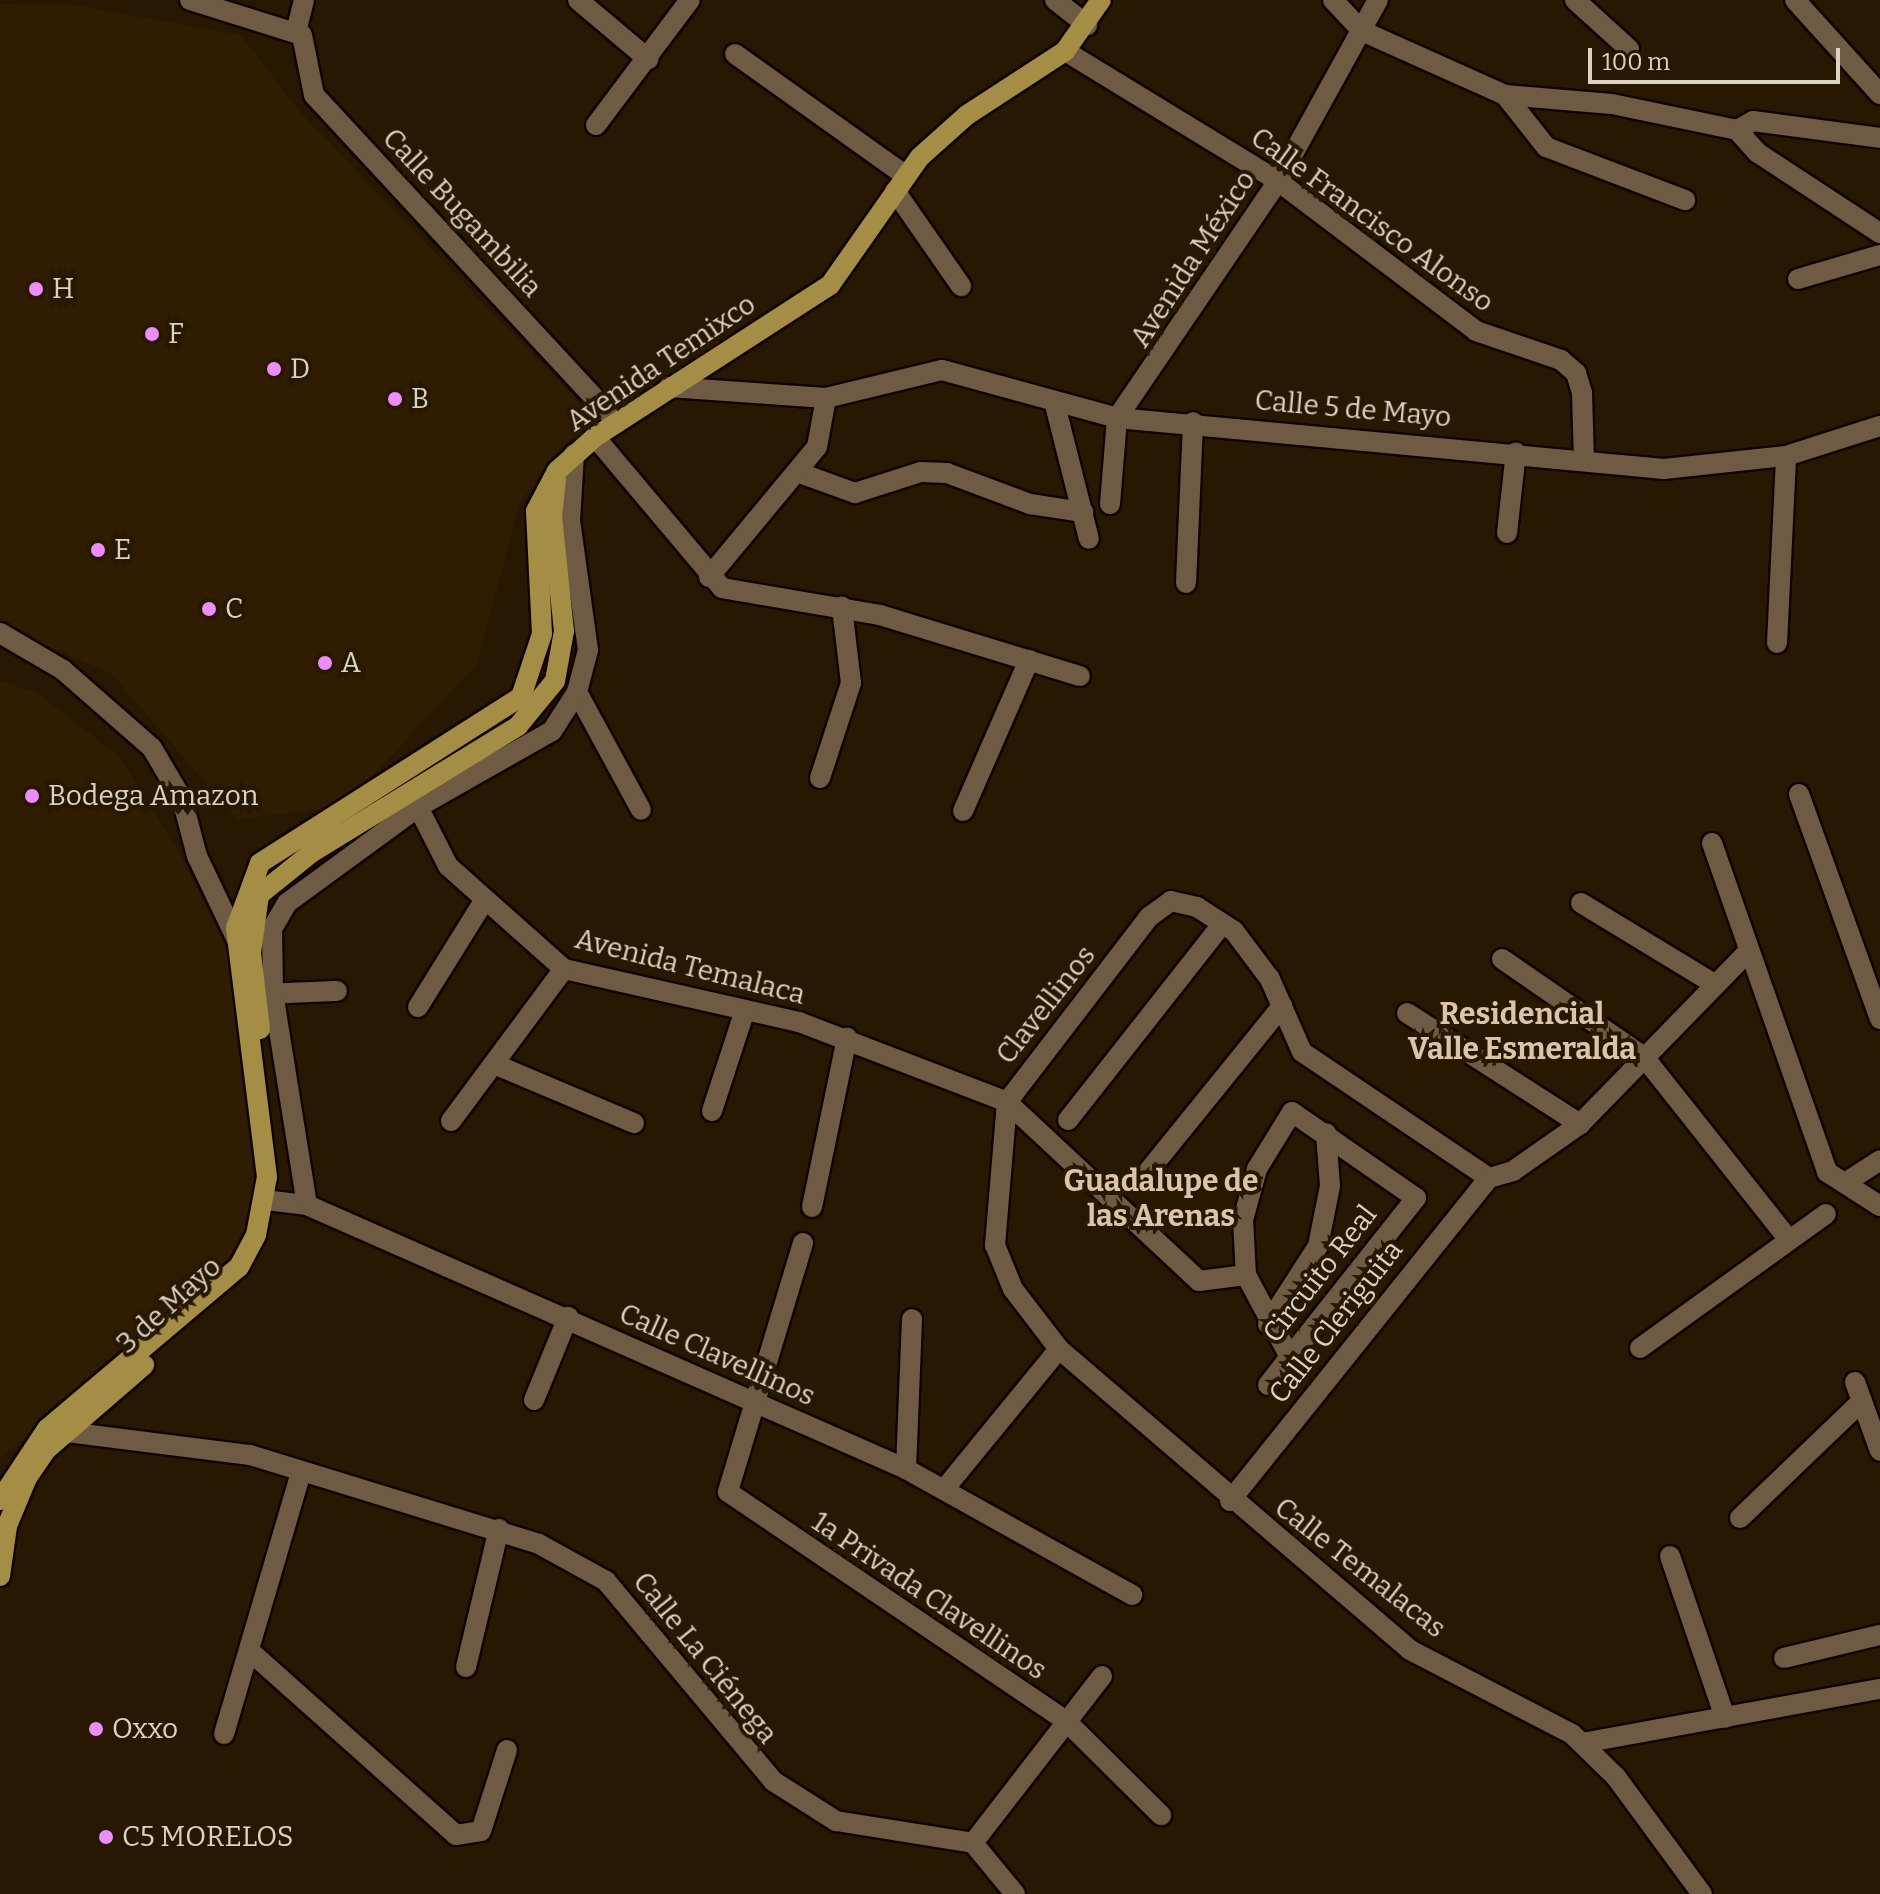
<!DOCTYPE html>
<meta charset="utf-8">
<style>
body{margin:0}
#map{position:relative;width:1880px;height:1894px;overflow:hidden;background:#281802;font-family:Bitter,serif}
div>[style]{position:absolute}
.built>*{inset:0;background:#301c00}
.roads{filter:drop-shadow(2px 0 #100300) drop-shadow(-2px 0 #100300) drop-shadow(0 2px #100300) drop-shadow(0 -2px #100300)}
.minor>*{height:20px;margin:-10px;padding:0 10px;transform-origin:10px;border-radius:10px;background:#6f5b43}
.major>*{height:20px;margin:-10px;padding:0 10px;transform-origin:10px;border-radius:10px;background:#a48d44}
.dots>*{width:22px;height:22px;translate:-50% -50%;box-sizing:border-box;border:4px solid #281802;border-radius:50%}
span{translate:-50% -50%;white-space:nowrap;text-align:center;line-height:1.15;-webkit-text-stroke:8px #281802;paint-order:stroke}
.street-label{font-size:28px;color:#ddd1c4}
.poi-label{font-size:28px;color:#ddd1c4}
.left{translate:0 -50%;text-align:left}
.neighbourhood-label{font-size:30px;color:#dbc4a9;font-weight:700}
.scale{position:absolute;left:1588px;top:48px;width:252px;height:36px;box-sizing:border-box;border:4px solid #ddd1c4;border-top:0;padding-left:10px;font-size:24px;line-height:28px;white-space:nowrap;color:#ddd1c4;-webkit-text-stroke:6px #281802;paint-order:stroke}
</style>
<div id="map">
<div class="built">
<i style="clip-path:polygon(63px 3px,241px 35px,300px 112px,591px 415px,520px 502px,477px 664px,343px 807px,236px 819px,111px 673px,0 627px,0 4px)"></i>
<i style="clip-path:polygon(0 681px,37px 693px,120px 757px,180px 854px,228px 950px,257px 1202px,229px 1262px,0 1459px)"></i>
</div>
<div class="roads">
<div class="minor">
<i style="left:190px;top:0;width:117px;rotate:17.4deg"></i>
<i style="left:302px;top:35px;width:61px;rotate:78.7deg"></i>
<i style="left:314px;top:95px;width:446px;rotate:47.2deg"></i>
<i style="left:578px;top:0;width:92px;rotate:40.1deg"></i>
<i style="left:1055px;top:0;width:41px;rotate:38deg"></i>
<i style="left:1333px;top:0;width:42px;rotate:46.9deg"></i>
<i style="left:1362px;top:31px;width:157px;rotate:24.1deg"></i>
<i style="left:1505px;top:95px;width:107px;rotate:4.8deg"></i>
<i style="left:1612px;top:104px;width:128px;rotate:11.7deg"></i>
<i style="left:1737px;top:130px;width:18px;rotate:-29deg"></i>
<i style="left:1753px;top:121px;width:128px;rotate:7.6deg"></i>
<i style="left:1575px;top:0;width:73px;rotate:42.2deg"></i>
<i style="left:1795px;top:0;width:127px;rotate:47.9deg"></i>
<i style="left:296px;top:32px;width:33px;rotate:-76deg"></i>
<i style="left:1065px;top:51px;width:250px;rotate:31.4deg"></i>
<i style="left:1278px;top:181px;width:248px;rotate:37.1deg"></i>
<i style="left:1476px;top:331px;width:90px;rotate:18.8deg"></i>
<i style="left:1561px;top:360px;width:20px;rotate:41deg"></i>
<i style="left:1576px;top:373px;width:21px;rotate:73deg"></i>
<i style="left:1582px;top:393px;width:67px;rotate:88.3deg"></i>
<i style="left:735px;top:54px;width:210px;rotate:35.5deg"></i>
<i style="left:1505px;top:95px;width:66px;rotate:51.7deg"></i>
<i style="left:1546px;top:147px;width:149px;rotate:20.9deg"></i>
<i style="left:596px;top:125px;width:156px;rotate:-53.1deg"></i>
<i style="left:1737px;top:130px;width:31px;rotate:48deg"></i>
<i style="left:1758px;top:153px;width:146px;rotate:33.3deg"></i>
<i style="left:895px;top:191px;width:116px;rotate:55.2deg"></i>
<i style="left:1798px;top:279px;width:85px;rotate:-16.3deg"></i>
<i style="left:669px;top:387px;width:157px;rotate:4deg"></i>
<i style="left:826px;top:398px;width:119px;rotate:-13.6deg"></i>
<i style="left:942px;top:370px;width:181px;rotate:15.3deg"></i>
<i style="left:1117px;top:418px;width:549px;rotate:5.33deg"></i>
<i style="left:1664px;top:469px;width:123px;rotate:-6.1deg"></i>
<i style="left:1786px;top:456px;width:99px;rotate:-17.7deg"></i>
<i style="left:1054px;top:401px;width:142px;rotate:75.8deg"></i>
<i style="left:595px;top:437px;width:197px;rotate:49.9deg"></i>
<i style="left:722px;top:588px;width:160px;rotate:9.7deg"></i>
<i style="left:880px;top:615px;width:209px;rotate:17deg"></i>
<i style="left:797px;top:472px;width:62px;rotate:19.9deg"></i>
<i style="left:855px;top:493px;width:69px;rotate:-17.7deg"></i>
<i style="left:921px;top:472px;width:26px;rotate:2deg"></i>
<i style="left:947px;top:473px;width:89px;rotate:20.5deg"></i>
<i style="left:1030px;top:504px;width:54px;rotate:8.6deg"></i>
<i style="left:1110px;top:504px;width:86px;rotate:-85.3deg"></i>
<i style="left:1117px;top:418px;width:287px;rotate:-55.8deg"></i>
<i style="left:1278px;top:181px;width:207px;rotate:-61.1deg"></i>
<i style="left:1507px;top:533px;width:81px;rotate:-83.7deg"></i>
<i style="left:709px;top:577px;width:169px;rotate:-50.3deg"></i>
<i style="left:817px;top:447px;width:50px;rotate:-79.6deg"></i>
<i style="left:1186px;top:583px;width:161px;rotate:-87.5deg"></i>
<i style="left:0;top:633px;width:73px;rotate:30.4deg"></i>
<i style="left:63px;top:670px;width:118px;rotate:41.2deg"></i>
<i style="left:152px;top:748px;width:59px;rotate:59.5deg"></i>
<i style="left:182px;top:799px;width:59px;rotate:75.3deg"></i>
<i style="left:197px;top:856px;width:98px;rotate:64.5deg"></i>
<i style="left:1777px;top:643px;width:187px;rotate:-87.2deg"></i>
<i style="left:577px;top:692px;width:134px;rotate:61.5deg"></i>
<i style="left:820px;top:778px;width:100px;rotate:-71.9deg"></i>
<i style="left:851px;top:683px;width:77px;rotate:-96.8deg"></i>
<i style="left:1799px;top:794px;width:239px;rotate:70.2deg"></i>
<i style="left:418px;top:807px;width:66px;rotate:63deg"></i>
<i style="left:448px;top:866px;width:155px;rotate:41.6deg"></i>
<i style="left:564px;top:969px;width:241px;rotate:12.7deg"></i>
<i style="left:799px;top:1022px;width:223px;rotate:21deg"></i>
<i style="left:1007px;top:1102px;width:262px;rotate:43deg"></i>
<i style="left:1199px;top:1281px;width:47px;rotate:-7.3deg"></i>
<i style="left:963px;top:811px;width:165px;rotate:-66.4deg"></i>
<i style="left:1712px;top:843px;width:349px;rotate:70.7deg"></i>
<i style="left:1827px;top:1172px;width:63px;rotate:32.7deg"></i>
<i style="left:1581px;top:903px;width:156px;rotate:31.3deg"></i>
<i style="left:1502px;top:959px;width:173px;rotate:34.6deg"></i>
<i style="left:1644px;top:1057px;width:232px;rotate:51.6deg"></i>
<i style="left:261px;top:994px;width:76px;rotate:-2.3deg"></i>
<i style="left:418px;top:1007px;width:125px;rotate:-58.1deg"></i>
<i style="left:1407px;top:1013px;width:206px;rotate:32.7deg"></i>
<i style="left:494px;top:1064px;width:152px;rotate:22.9deg"></i>
<i style="left:712px;top:1111px;width:106px;rotate:-71.9deg"></i>
<i style="left:1068px;top:1120px;width:249px;rotate:-51.8deg"></i>
<i style="left:451px;top:1121px;width:189px;rotate:-53.4deg"></i>
<i style="left:1489px;top:1178px;width:225px;rotate:-146deg"></i>
<i style="left:1302px;top:1052px;width:80px;rotate:-113.7deg"></i>
<i style="left:1270px;top:979px;width:60px;rotate:-126.9deg"></i>
<i style="left:1234px;top:931px;width:44px;rotate:-147deg"></i>
<i style="left:1197px;top:907px;width:27px;rotate:-167deg"></i>
<i style="left:1171px;top:901px;width:27px;rotate:144deg"></i>
<i style="left:1149px;top:917px;width:233px;rotate:127.5deg"></i>
<i style="left:1007px;top:1102px;width:144px;rotate:94.8deg"></i>
<i style="left:995px;top:1245px;width:48px;rotate:67.8deg"></i>
<i style="left:1013px;top:1289px;width:76px;rotate:52.5deg"></i>
<i style="left:1059px;top:1349px;width:462px;rotate:40.6deg"></i>
<i style="left:1410px;top:1650px;width:182px;rotate:27.4deg"></i>
<i style="left:1572px;top:1734px;width:62px;rotate:44.3deg"></i>
<i style="left:1616px;top:1777px;width:145px;rotate:53.7deg"></i>
<i style="left:1489px;top:1178px;width:25px;rotate:-16deg"></i>
<i style="left:1513px;top:1171px;width:82px;rotate:-35deg"></i>
<i style="left:1580px;top:1124px;width:240px;rotate:-45.7deg"></i>
<i style="left:1142px;top:1179px;width:223px;rotate:-51deg"></i>
<i style="left:1848px;top:1181px;width:38px;rotate:-33deg"></i>
<i style="left:265px;top:1200px;width:42px;rotate:6.8deg"></i>
<i style="left:307px;top:1205px;width:655px;rotate:23.78deg"></i>
<i style="left:906px;top:1469px;width:259px;rotate:29.1deg"></i>
<i style="left:307px;top:1205px;width:216px;rotate:-99.1deg"></i>
<i style="left:273px;top:992px;width:63px;rotate:-90.9deg"></i>
<i style="left:272px;top:929px;width:30px;rotate:-60deg"></i>
<i style="left:287px;top:903px;width:162px;rotate:-36.2deg"></i>
<i style="left:418px;top:807px;width:154px;rotate:-29.6deg"></i>
<i style="left:552px;top:731px;width:46px;rotate:-57.3deg"></i>
<i style="left:577px;top:692px;width:43px;rotate:-75.3deg"></i>
<i style="left:588px;top:650px;width:130px;rotate:-97.9deg"></i>
<i style="left:570px;top:521px;width:67px;rotate:-86.6deg"></i>
<i style="left:812px;top:1207px;width:173px;rotate:-78.3deg"></i>
<i style="left:803px;top:1243px;width:260px;rotate:106.8deg"></i>
<i style="left:728px;top:1492px;width:408px;rotate:34.1deg"></i>
<i style="left:1066px;top:1721px;width:134px;rotate:44.7deg"></i>
<i style="left:1268px;top:1324px;width:93px;rotate:-57.3deg"></i>
<i style="left:1318px;top:1246px;width:61px;rotate:-78.7deg"></i>
<i style="left:1330px;top:1186px;width:53px;rotate:-94.3deg"></i>
<i style="left:1640px;top:1348px;width:229px;rotate:-35.8deg"></i>
<i style="left:1855px;top:1382px;width:73px;rotate:70.1deg"></i>
<i style="left:1268px;top:1385px;width:36px;rotate:-52deg"></i>
<i style="left:1290px;top:1357px;width:203px;rotate:-51.6deg"></i>
<i style="left:1416px;top:1198px;width:151px;rotate:-145.3deg"></i>
<i style="left:1292px;top:1112px;width:67px;rotate:121.6deg"></i>
<i style="left:1257px;top:1169px;width:53px;rotate:105.4deg"></i>
<i style="left:1243px;top:1220px;width:55px;rotate:86.9deg"></i>
<i style="left:1246px;top:1275px;width:93px;rotate:61.8deg"></i>
<i style="left:534px;top:1400px;width:90px;rotate:-67.7deg"></i>
<i style="left:51px;top:1430px;width:201px;rotate:7.2deg"></i>
<i style="left:250px;top:1455px;width:302px;rotate:17.1deg"></i>
<i style="left:539px;top:1544px;width:77px;rotate:28.9deg"></i>
<i style="left:606px;top:1581px;width:261px;rotate:50.1deg"></i>
<i style="left:773px;top:1781px;width:75px;rotate:32.4deg"></i>
<i style="left:836px;top:1821px;width:139px;rotate:9.1deg"></i>
<i style="left:973px;top:1843px;width:66px;rotate:50.5deg"></i>
<i style="left:906px;top:1469px;width:150px;rotate:-87.7deg"></i>
<i style="left:946px;top:1487px;width:178px;rotate:-50.7deg"></i>
<i style="left:1230px;top:1501px;width:414px;rotate:-51.3deg"></i>
<i style="left:1740px;top:1518px;width:169px;rotate:-43.8deg"></i>
<i style="left:1670px;top:1556px;width:171px;rotate:71.2deg"></i>
<i style="left:253px;top:1654px;width:272px;rotate:41.7deg"></i>
<i style="left:456px;top:1835px;width:25px;rotate:-9deg"></i>
<i style="left:481px;top:1831px;width:85px;rotate:-72.2deg"></i>
<i style="left:1784px;top:1658px;width:99px;rotate:-13.5deg"></i>
<i style="left:466px;top:1667px;width:142px;rotate:-76.6deg"></i>
<i style="left:224px;top:1734px;width:273px;rotate:-73.6deg"></i>
<i style="left:1582px;top:1743px;width:303px;rotate:-10.3deg"></i>
<i style="left:973px;top:1843px;width:211px;rotate:-52.3deg"></i>
</div>
<div class="major">
<i style="left:260px;top:1029px;width:77px;rotate:-96.8deg"></i>
<i style="left:251px;top:953px;width:59px;rotate:-82.1deg"></i>
<i style="left:259px;top:895px;width:67px;rotate:-38.9deg"></i>
<i style="left:311px;top:853px;width:243px;rotate:-31.5deg"></i>
<i style="left:518px;top:726px;width:58px;rotate:-50.6deg"></i>
<i style="left:555px;top:681px;width:51px;rotate:-79.8deg"></i>
<i style="left:564px;top:631px;width:115px;rotate:-96deg"></i>
<i style="left:552px;top:517px;width:38px;rotate:-84deg"></i>
<i style="left:0;top:1500px;width:85px;rotate:-56.5deg"></i>
<i style="left:47px;top:1429px;width:251px;rotate:-40.2deg"></i>
<i style="left:239px;top:1267px;width:36px;rotate:-62deg"></i>
<i style="left:256px;top:1235px;width:59px;rotate:-79.3deg"></i>
<i style="left:267px;top:1177px;width:251px;rotate:-97.1deg"></i>
<i style="left:236px;top:928px;width:69px;rotate:-69.7deg"></i>
<i style="left:260px;top:863px;width:309px;rotate:-32.5deg"></i>
<i style="left:521px;top:697px;width:66px;rotate:-71.6deg"></i>
<i style="left:542px;top:634px;width:123px;rotate:-92.8deg"></i>
<i style="left:536px;top:511px;width:45px;rotate:-62.3deg"></i>
<i style="left:557px;top:471px;width:51px;rotate:-41.8deg"></i>
<i style="left:595px;top:437px;width:280px;rotate:-32.9deg"></i>
<i style="left:830px;top:285px;width:156px;rotate:-54.9deg"></i>
<i style="left:920px;top:157px;width:63px;rotate:-41.8deg"></i>
<i style="left:967px;top:115px;width:117px;rotate:-33.1deg"></i>
<i style="left:1065px;top:51px;width:62px;rotate:-54.8deg"></i>
<i style="left:0;top:1576px;width:50px;rotate:-82deg"></i>
<i style="left:7px;top:1526px;width:52px;rotate:-67.4deg"></i>
<i style="left:27px;top:1478px;width:34px;rotate:-56deg"></i>
<i style="left:46px;top:1450px;width:130px;rotate:-40.9deg"></i>
</div>
</div>
<div class="dots">
<i style="left:36px;top:289px;background:#eb8dfb"></i>
<i style="left:152px;top:334px;background:#eb8dfb"></i>
<i style="left:274px;top:369px;background:#eb8dfb"></i>
<i style="left:395px;top:399px;background:#eb8dfb"></i>
<i style="left:98px;top:550px;background:#eb8dfb"></i>
<i style="left:209px;top:609px;background:#eb8dfb"></i>
<i style="left:325px;top:663px;background:#eb8dfb"></i>
<i style="left:32px;top:796px;background:#eb8dfb"></i>
<i style="left:96px;top:1729px;background:#eb8dfb"></i>
<i style="left:106px;top:1837px;background:#eb8dfb"></i>
</div>
<div class="street-label">
<span style="left:462px;top:213px;rotate:47deg">Calle Bugambilia</span>
<span style="left:1372px;top:220px;rotate:36deg">Calle Francisco Alonso</span>
<span style="left:1193px;top:259px;rotate:-57deg">Avenida México</span>
<span style="left:661px;top:363px;rotate:-34deg">Avenida Temixco</span>
<span style="left:1353px;top:409px;rotate:5deg">Calle 5 de Mayo</span>
<span style="left:690px;top:967px;rotate:14deg">Avenida Temalaca</span>
<span style="left:1046px;top:1005px;rotate:-52deg">Clavellinos</span>
<span style="left:1320px;top:1274px;rotate:-52deg">Circuito Real</span>
<span style="left:169px;top:1305px;rotate:-42deg">3 de Mayo</span>
<span style="left:1336px;top:1322px;rotate:-52deg">Calle Cleriguita</span>
<span style="left:717px;top:1355px;rotate:24deg">Calle Clavellinos</span>
<span style="left:1360px;top:1568px;rotate:38deg">Calle Temalacas</span>
<span style="left:929px;top:1596px;rotate:34deg">1a Privada Clavellinos</span>
<span style="left:705px;top:1658px;rotate:51deg">Calle La Ciénega</span>
</div>
<div class="poi-label">
<span class="left" style="left:52px;top:289px">H</span>
<span class="left" style="left:168px;top:334px">F</span>
<span class="left" style="left:290px;top:369px">D</span>
<span class="left" style="left:411px;top:399px">B</span>
<span class="left" style="left:114px;top:550px">E</span>
<span class="left" style="left:225px;top:609px">C</span>
<span class="left" style="left:341px;top:663px">A</span>
<span class="left" style="left:48px;top:796px">Bodega Amazon</span>
<span class="left" style="left:112px;top:1729px">Oxxo</span>
<span class="left" style="left:122px;top:1837px">C5 MORELOS</span>
</div>
<div class="neighbourhood-label">
<span style="left:1522px;top:1031px">Residencial<br>Valle Esmeralda</span>
<span style="left:1161px;top:1198px">Guadalupe de<br>las Arenas</span>
</div>
<div class="scale">100 m</div>
</div>
